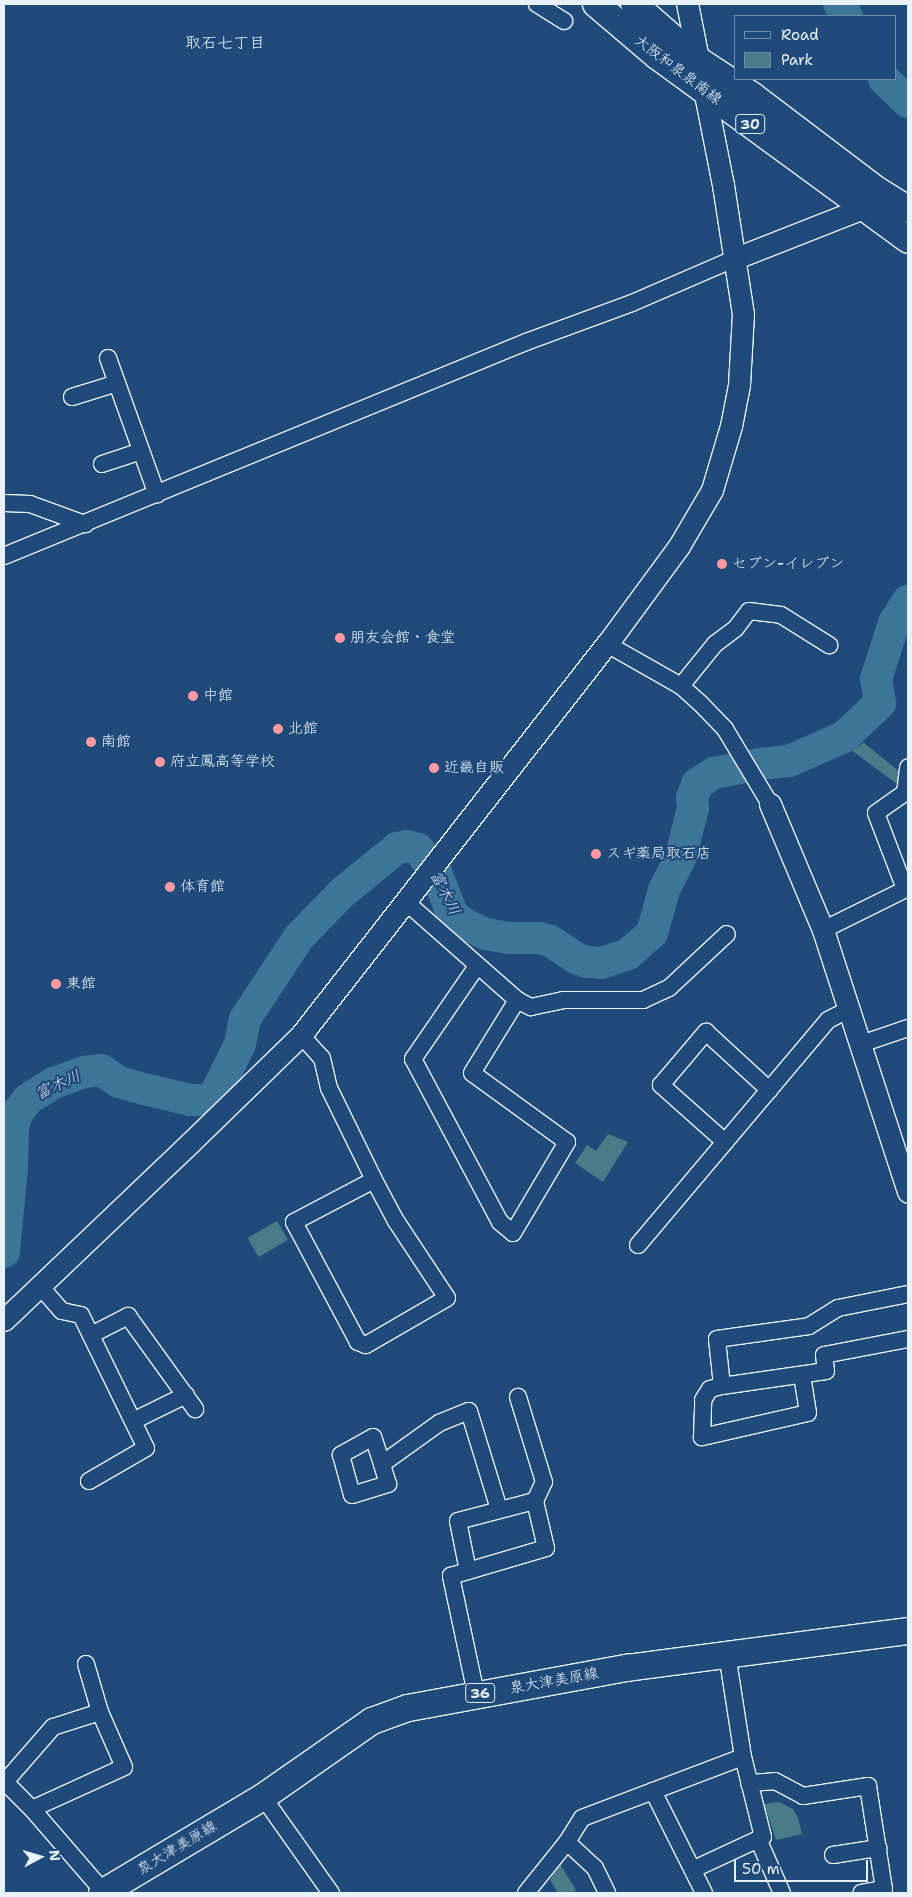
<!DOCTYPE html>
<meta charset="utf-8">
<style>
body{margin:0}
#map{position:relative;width:912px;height:1897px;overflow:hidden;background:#1f4a7a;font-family:"Shantell Sans","Klee One",sans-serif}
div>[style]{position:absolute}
.green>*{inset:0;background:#497c89;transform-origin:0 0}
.river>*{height:32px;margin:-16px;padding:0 16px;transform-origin:16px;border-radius:16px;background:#3e769a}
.roads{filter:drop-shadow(1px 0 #e8f1f8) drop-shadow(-1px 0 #e8f1f8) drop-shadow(0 1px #e8f1f8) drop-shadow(0 -1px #e8f1f8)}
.minor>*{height:16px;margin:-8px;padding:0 8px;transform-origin:8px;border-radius:8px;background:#1f4a7a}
.tertiary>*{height:21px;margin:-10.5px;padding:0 10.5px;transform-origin:10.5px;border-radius:10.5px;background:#1f4a7a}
.primary>*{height:26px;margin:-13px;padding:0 13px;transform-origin:13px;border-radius:13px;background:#1f4a7a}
.dots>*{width:14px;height:14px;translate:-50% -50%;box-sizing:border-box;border:2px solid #1f4a7a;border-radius:50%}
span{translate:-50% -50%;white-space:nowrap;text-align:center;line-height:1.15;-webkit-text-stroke:4.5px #1f4a7a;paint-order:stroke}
.shield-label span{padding:1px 4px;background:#1f4a7a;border:1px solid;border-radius:4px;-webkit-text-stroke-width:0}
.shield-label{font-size:14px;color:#e8f1f8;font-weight:700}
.street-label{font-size:15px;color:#e8f1f8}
.poi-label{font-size:15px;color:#e8f1f8}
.left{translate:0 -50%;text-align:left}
.neighbourhood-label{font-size:16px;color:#e8f1f8}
.water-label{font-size:16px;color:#cedfea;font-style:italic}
.frame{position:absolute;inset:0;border:5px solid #e8f1f8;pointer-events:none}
.legend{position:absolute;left:734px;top:15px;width:162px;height:65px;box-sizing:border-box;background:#1f4a7a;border:1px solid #6f8dac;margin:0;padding:6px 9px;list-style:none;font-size:15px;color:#e8f1f8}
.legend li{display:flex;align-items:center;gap:10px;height:25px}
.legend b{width:25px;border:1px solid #6f8dac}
.north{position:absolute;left:15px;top:1832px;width:50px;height:50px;-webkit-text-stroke:4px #1f4a7a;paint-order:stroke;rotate:84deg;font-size:14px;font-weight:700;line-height:20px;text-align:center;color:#e8f1f8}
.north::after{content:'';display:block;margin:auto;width:18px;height:22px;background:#e8f1f8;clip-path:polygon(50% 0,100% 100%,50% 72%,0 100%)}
.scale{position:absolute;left:734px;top:1860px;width:134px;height:22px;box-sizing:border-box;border:2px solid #e8f1f8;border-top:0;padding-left:6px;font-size:15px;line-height:18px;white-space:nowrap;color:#e8f1f8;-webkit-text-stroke:4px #1f4a7a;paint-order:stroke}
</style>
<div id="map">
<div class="green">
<i style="clip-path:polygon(864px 743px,900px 772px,897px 784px,851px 750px)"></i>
<i style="clip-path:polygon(608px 1134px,628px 1142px,603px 1182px,575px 1163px,587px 1145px,596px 1151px)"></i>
<i style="left:277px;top:1221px;width:22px;height:34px;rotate:60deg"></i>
<i style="clip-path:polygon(779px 1802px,793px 1809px,798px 1818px,802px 1834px,776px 1840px,764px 1804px)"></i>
<i style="clip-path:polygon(560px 1864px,576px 1890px,570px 1893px,558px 1893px,550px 1880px)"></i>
</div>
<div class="river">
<i style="left:839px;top:4px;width:14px;rotate:56deg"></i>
<i style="left:884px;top:79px;width:33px;rotate:44deg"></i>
<i style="left:4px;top:1252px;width:85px;rotate:-84.6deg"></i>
<i style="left:12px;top:1167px;width:40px;rotate:-88.6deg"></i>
<i style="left:13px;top:1127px;width:16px;rotate:-72deg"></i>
<i style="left:18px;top:1112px;width:16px;rotate:-52deg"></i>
<i style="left:28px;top:1099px;width:31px;rotate:-32deg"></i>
<i style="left:54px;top:1083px;width:32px;rotate:-20deg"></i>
<i style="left:84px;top:1072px;width:17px;rotate:-7deg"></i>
<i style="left:101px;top:1070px;width:22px;rotate:34deg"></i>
<i style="left:119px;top:1082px;width:18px;rotate:16deg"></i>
<i style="left:136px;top:1087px;width:56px;rotate:13.5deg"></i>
<i style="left:190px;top:1100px;width:18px"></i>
<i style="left:208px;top:1100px;width:13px;rotate:-45deg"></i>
<i style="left:217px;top:1091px;width:52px;rotate:-63.9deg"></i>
<i style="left:240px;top:1044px;width:25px;rotate:-79deg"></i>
<i style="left:245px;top:1019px;width:98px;rotate:-56.6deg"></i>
<i style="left:299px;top:937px;width:62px;rotate:-45.7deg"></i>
<i style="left:342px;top:893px;width:71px;rotate:-39.3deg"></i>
<i style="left:397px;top:848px;width:10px;rotate:-11deg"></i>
<i style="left:407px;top:846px;width:11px;rotate:15deg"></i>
<i style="left:418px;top:849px;width:29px;rotate:52deg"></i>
<i style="left:436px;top:872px;width:40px;rotate:69deg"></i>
<i style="left:450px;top:909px;width:12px;rotate:55deg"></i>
<i style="left:457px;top:919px;width:13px;rotate:32deg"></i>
<i style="left:468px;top:926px;width:20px;rotate:24deg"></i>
<i style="left:486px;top:934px;width:23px;rotate:10deg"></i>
<i style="left:509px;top:938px;width:31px"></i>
<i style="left:540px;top:938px;width:10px;rotate:17deg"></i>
<i style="left:550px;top:941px;width:33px;rotate:33deg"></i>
<i style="left:578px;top:959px;width:10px;rotate:17deg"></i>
<i style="left:588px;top:962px;width:13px;rotate:4deg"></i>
<i style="left:601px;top:963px;width:28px;rotate:-18deg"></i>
<i style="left:628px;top:954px;width:32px;rotate:-41deg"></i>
<i style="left:652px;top:933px;width:45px;rotate:-74.4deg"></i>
<i style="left:664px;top:890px;width:35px;rotate:-63deg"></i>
<i style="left:680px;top:859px;width:53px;rotate:-75.7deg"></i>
<i style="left:693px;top:808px;width:10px;rotate:-96deg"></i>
<i style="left:692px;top:798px;width:15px;rotate:-70deg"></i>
<i style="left:697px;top:784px;width:20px;rotate:-33deg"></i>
<i style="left:714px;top:773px;width:47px;rotate:-11.1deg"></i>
<i style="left:760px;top:764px;width:29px;rotate:-6deg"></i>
<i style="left:789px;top:761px;width:60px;rotate:-23.6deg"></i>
<i style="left:844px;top:737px;width:50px;rotate:-43.4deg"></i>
<i style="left:880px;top:703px;width:24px;rotate:-99deg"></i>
<i style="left:876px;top:679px;width:59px;rotate:-72.2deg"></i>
<i style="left:894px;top:623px;width:26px;rotate:-58deg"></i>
</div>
<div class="roads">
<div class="minor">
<i style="left:537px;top:4px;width:32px;rotate:32deg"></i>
<i style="left:108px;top:358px;width:145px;rotate:70.3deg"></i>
<i style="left:72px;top:397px;width:47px;rotate:-17.3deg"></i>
<i style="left:102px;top:464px;width:41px;rotate:-18.4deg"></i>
<i style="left:4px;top:503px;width:26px;rotate:2deg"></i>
<i style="left:30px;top:504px;width:59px;rotate:20deg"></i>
<i style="left:4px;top:556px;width:564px;rotate:-22.29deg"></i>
<i style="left:526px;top:342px;width:113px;rotate:-20.2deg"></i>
<i style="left:632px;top:303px;width:113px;rotate:-23.4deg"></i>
<i style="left:607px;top:644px;width:85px;rotate:29.6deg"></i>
<i style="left:681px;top:686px;width:25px;rotate:42deg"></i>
<i style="left:700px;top:703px;width:36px;rotate:46deg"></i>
<i style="left:725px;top:729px;width:87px;rotate:59deg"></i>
<i style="left:681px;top:686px;width:54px;rotate:-51deg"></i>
<i style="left:715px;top:644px;width:26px;rotate:-37deg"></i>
<i style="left:736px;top:628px;width:21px;rotate:-53deg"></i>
<i style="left:749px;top:611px;width:32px;rotate:7deg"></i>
<i style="left:781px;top:615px;width:57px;rotate:32deg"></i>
<i style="left:905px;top:889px;width:81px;rotate:-110.9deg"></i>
<i style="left:876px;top:813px;width:35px;rotate:-35deg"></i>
<i style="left:905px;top:793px;width:26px;rotate:-83deg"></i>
<i style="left:406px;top:902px;width:148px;rotate:41.4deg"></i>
<i style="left:517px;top:1000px;width:16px;rotate:27deg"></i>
<i style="left:531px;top:1007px;width:33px;rotate:-12deg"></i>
<i style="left:563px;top:1000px;width:80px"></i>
<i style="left:643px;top:1000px;width:29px;rotate:-25deg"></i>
<i style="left:669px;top:988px;width:79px;rotate:-43deg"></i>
<i style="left:823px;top:930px;width:95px;rotate:-26.3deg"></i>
<i style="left:477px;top:966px;width:113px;rotate:124.5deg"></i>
<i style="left:413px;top:1059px;width:185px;rotate:61.9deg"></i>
<i style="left:500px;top:1222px;width:17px;rotate:40deg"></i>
<i style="left:513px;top:1233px;width:106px;rotate:-59.3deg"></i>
<i style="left:567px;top:1142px;width:117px;rotate:-144deg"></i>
<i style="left:472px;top:1073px;width:86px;rotate:-58.3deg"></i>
<i style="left:301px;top:1035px;width:31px;rotate:48deg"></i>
<i style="left:322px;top:1058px;width:31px;rotate:77deg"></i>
<i style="left:329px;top:1088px;width:102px;rotate:63.9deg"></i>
<i style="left:374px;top:1180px;width:47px;rotate:61.8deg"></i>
<i style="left:396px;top:1221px;width:92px;rotate:56.5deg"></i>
<i style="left:447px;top:1298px;width:94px;rotate:149.9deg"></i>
<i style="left:366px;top:1345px;width:9px;rotate:-159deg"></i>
<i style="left:358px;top:1342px;width:136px;rotate:-118.1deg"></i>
<i style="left:294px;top:1222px;width:90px;rotate:-27.7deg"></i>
<i style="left:861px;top:1044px;width:50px;rotate:-18.8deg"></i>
<i style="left:725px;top:1142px;width:86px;rotate:-138.3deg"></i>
<i style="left:661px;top:1085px;width:70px;rotate:-49.7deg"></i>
<i style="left:706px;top:1032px;width:86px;rotate:42.6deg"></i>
<i style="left:638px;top:1245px;width:294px;rotate:-49.8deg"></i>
<i style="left:828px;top:1020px;width:25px;rotate:-27deg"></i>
<i style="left:40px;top:1286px;width:33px;rotate:49deg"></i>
<i style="left:62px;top:1311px;width:19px;rotate:12deg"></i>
<i style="left:81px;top:1315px;width:148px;rotate:64deg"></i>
<i style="left:146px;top:1448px;width:66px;rotate:149.9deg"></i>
<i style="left:91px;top:1335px;width:42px;rotate:-27.2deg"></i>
<i style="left:128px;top:1316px;width:115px;rotate:54.2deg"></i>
<i style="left:802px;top:1375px;width:38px;rotate:81deg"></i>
<i style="left:808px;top:1413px;width:109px;rotate:167.2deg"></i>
<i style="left:702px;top:1437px;width:37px;rotate:-88deg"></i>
<i style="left:703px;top:1400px;width:13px;rotate:-58deg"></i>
<i style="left:710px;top:1389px;width:12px;rotate:-14deg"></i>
<i style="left:722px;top:1386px;width:47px;rotate:-96.1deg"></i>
<i style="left:717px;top:1339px;width:93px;rotate:-8deg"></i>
<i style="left:809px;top:1326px;width:34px;rotate:-32deg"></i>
<i style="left:838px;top:1308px;width:71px;rotate:-11.3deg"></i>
<i style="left:722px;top:1386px;width:105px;rotate:-8.2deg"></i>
<i style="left:826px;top:1371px;width:16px;rotate:-97deg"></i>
<i style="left:824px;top:1355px;width:86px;rotate:-10.8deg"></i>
<i style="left:133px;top:1421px;width:59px;rotate:-26.1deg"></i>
<i style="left:382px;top:1464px;width:28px;rotate:-108deg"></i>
<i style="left:373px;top:1437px;width:37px;rotate:151deg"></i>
<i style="left:341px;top:1455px;width:41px;rotate:74.6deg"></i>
<i style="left:352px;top:1495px;width:38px;rotate:-17deg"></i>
<i style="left:388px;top:1484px;width:21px;rotate:-107deg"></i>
<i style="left:382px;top:1464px;width:70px;rotate:-35.7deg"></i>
<i style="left:439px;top:1423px;width:32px;rotate:-22deg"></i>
<i style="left:469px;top:1411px;width:102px;rotate:73deg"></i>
<i style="left:468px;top:1571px;width:51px;rotate:-101.3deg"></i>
<i style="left:458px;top:1521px;width:80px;rotate:-14.6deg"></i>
<i style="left:476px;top:1694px;width:121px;rotate:-102deg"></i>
<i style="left:451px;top:1576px;width:99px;rotate:-16.4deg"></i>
<i style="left:546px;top:1548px;width:48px;rotate:-103.2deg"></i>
<i style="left:535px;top:1501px;width:21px;rotate:-65deg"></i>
<i style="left:544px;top:1482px;width:89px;rotate:-107deg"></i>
<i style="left:4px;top:1781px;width:40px;rotate:45deg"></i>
<i style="left:32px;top:1809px;width:110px;rotate:49.1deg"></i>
<i style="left:5px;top:1782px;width:73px;rotate:-48.9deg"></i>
<i style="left:53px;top:1727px;width:49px;rotate:-17.7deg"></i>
<i style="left:749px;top:1783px;width:26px;rotate:-4deg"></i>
<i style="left:775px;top:1781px;width:32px;rotate:28deg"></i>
<i style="left:803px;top:1796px;width:66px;rotate:-8.7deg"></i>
<i style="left:868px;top:1786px;width:104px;rotate:81.2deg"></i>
<i style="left:884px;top:1889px;width:23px;rotate:170deg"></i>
<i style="left:653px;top:1791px;width:114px;rotate:63.4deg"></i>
<i style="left:263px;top:1797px;width:118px;rotate:54.7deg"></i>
<i style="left:32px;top:1809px;width:101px;rotate:-24.5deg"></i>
<i style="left:124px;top:1767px;width:60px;rotate:-113.6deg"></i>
<i style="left:100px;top:1712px;width:50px;rotate:-106.3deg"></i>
<i style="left:758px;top:1839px;width:59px;rotate:66deg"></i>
<i style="left:567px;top:1842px;width:38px;rotate:43deg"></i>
<i style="left:595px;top:1868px;width:28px;rotate:64deg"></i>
<i style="left:833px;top:1855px;width:46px;rotate:-8.8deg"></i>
<i style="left:694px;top:1869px;width:76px;rotate:-24.9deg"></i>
<i style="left:763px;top:1837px;width:82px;rotate:-104deg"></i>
<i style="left:526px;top:1893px;width:65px;rotate:-51.2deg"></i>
<i style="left:567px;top:1842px;width:28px;rotate:-58deg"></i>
<i style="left:582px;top:1818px;width:172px;rotate:-20.8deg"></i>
<i style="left:743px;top:1757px;width:104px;rotate:-98.8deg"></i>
</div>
<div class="tertiary">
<i style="left:736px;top:258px;width:136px;rotate:-21.5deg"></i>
<i style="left:863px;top:208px;width:14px;rotate:-54deg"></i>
<i style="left:770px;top:804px;width:137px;rotate:67.2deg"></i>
<i style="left:823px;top:930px;width:275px;rotate:72deg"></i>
<i style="left:4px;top:1320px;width:258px;rotate:-43.6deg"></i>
<i style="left:191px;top:1142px;width:153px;rotate:-44.2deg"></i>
<i style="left:301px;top:1035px;width:497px;rotate:-52deg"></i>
<i style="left:607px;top:644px;width:122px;rotate:-53.7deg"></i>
<i style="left:679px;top:546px;width:65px;rotate:-59.5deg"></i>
<i style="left:712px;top:490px;width:67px;rotate:-73.5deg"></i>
<i style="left:731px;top:426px;width:42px;rotate:-79deg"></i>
<i style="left:739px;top:385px;width:71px;rotate:-86.8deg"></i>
<i style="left:743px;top:314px;width:131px;rotate:-98.8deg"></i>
<i style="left:723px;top:185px;width:185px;rotate:-101.2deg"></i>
</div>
<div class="primary">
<i style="left:596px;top:4px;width:80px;rotate:40.4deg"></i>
<i style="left:657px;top:56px;width:311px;rotate:36.2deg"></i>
<i style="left:634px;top:4px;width:85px;rotate:41.2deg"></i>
<i style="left:698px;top:60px;width:66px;rotate:33.2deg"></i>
<i style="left:753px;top:96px;width:156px;rotate:37.2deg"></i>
<i style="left:877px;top:190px;width:36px;rotate:32deg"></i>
<i style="left:102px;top:1893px;width:187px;rotate:-30.8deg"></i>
<i style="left:263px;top:1797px;width:133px;rotate:-34.9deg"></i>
<i style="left:372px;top:1721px;width:38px;rotate:-20deg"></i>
<i style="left:408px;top:1708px;width:223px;rotate:-10.4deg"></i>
<i style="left:627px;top:1668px;width:283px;rotate:-7.5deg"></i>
</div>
</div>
<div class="dots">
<i style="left:722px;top:564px;background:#ff9aa2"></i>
<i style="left:340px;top:638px;background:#ff9aa2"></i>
<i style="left:193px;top:696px;background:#ff9aa2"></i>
<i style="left:278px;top:729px;background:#ff9aa2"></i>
<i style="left:91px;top:742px;background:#ff9aa2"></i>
<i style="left:160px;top:762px;background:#ff9aa2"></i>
<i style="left:434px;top:768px;background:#ff9aa2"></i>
<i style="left:596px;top:854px;background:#ff9aa2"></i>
<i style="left:170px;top:887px;background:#ff9aa2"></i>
<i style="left:56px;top:984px;background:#ff9aa2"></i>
</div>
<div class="shield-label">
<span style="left:750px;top:124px">30</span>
<span style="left:480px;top:1693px">36</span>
</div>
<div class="street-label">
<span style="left:678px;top:70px;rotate:37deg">大阪和泉泉南線</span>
<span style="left:554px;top:1681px;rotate:-10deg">泉大津美原線</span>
<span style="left:177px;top:1848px;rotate:-31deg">泉大津美原線</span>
</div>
<div class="poi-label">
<span class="left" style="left:732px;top:564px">セブン-イレブン</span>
<span class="left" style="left:350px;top:638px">朋友会館・食堂</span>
<span class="left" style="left:203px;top:696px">中館</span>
<span class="left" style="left:288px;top:729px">北館</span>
<span class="left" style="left:101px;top:742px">南館</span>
<span class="left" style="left:170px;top:762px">府立鳳高等学校</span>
<span class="left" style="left:444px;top:768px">近畿自販</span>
<span class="left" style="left:606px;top:854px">スギ薬局取石店</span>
<span class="left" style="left:180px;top:887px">体育館</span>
<span class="left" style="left:66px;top:984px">東館</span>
</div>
<div class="neighbourhood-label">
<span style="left:225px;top:43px">取石七丁目</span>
</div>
<div class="water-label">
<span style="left:445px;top:893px;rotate:63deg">富木川</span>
<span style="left:58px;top:1085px;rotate:-25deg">富木川</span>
</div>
<div class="frame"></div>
<ul class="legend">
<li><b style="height:6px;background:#1f4a7a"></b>Road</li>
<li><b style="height:14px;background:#497c89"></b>Park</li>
</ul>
<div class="north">N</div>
<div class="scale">50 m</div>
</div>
